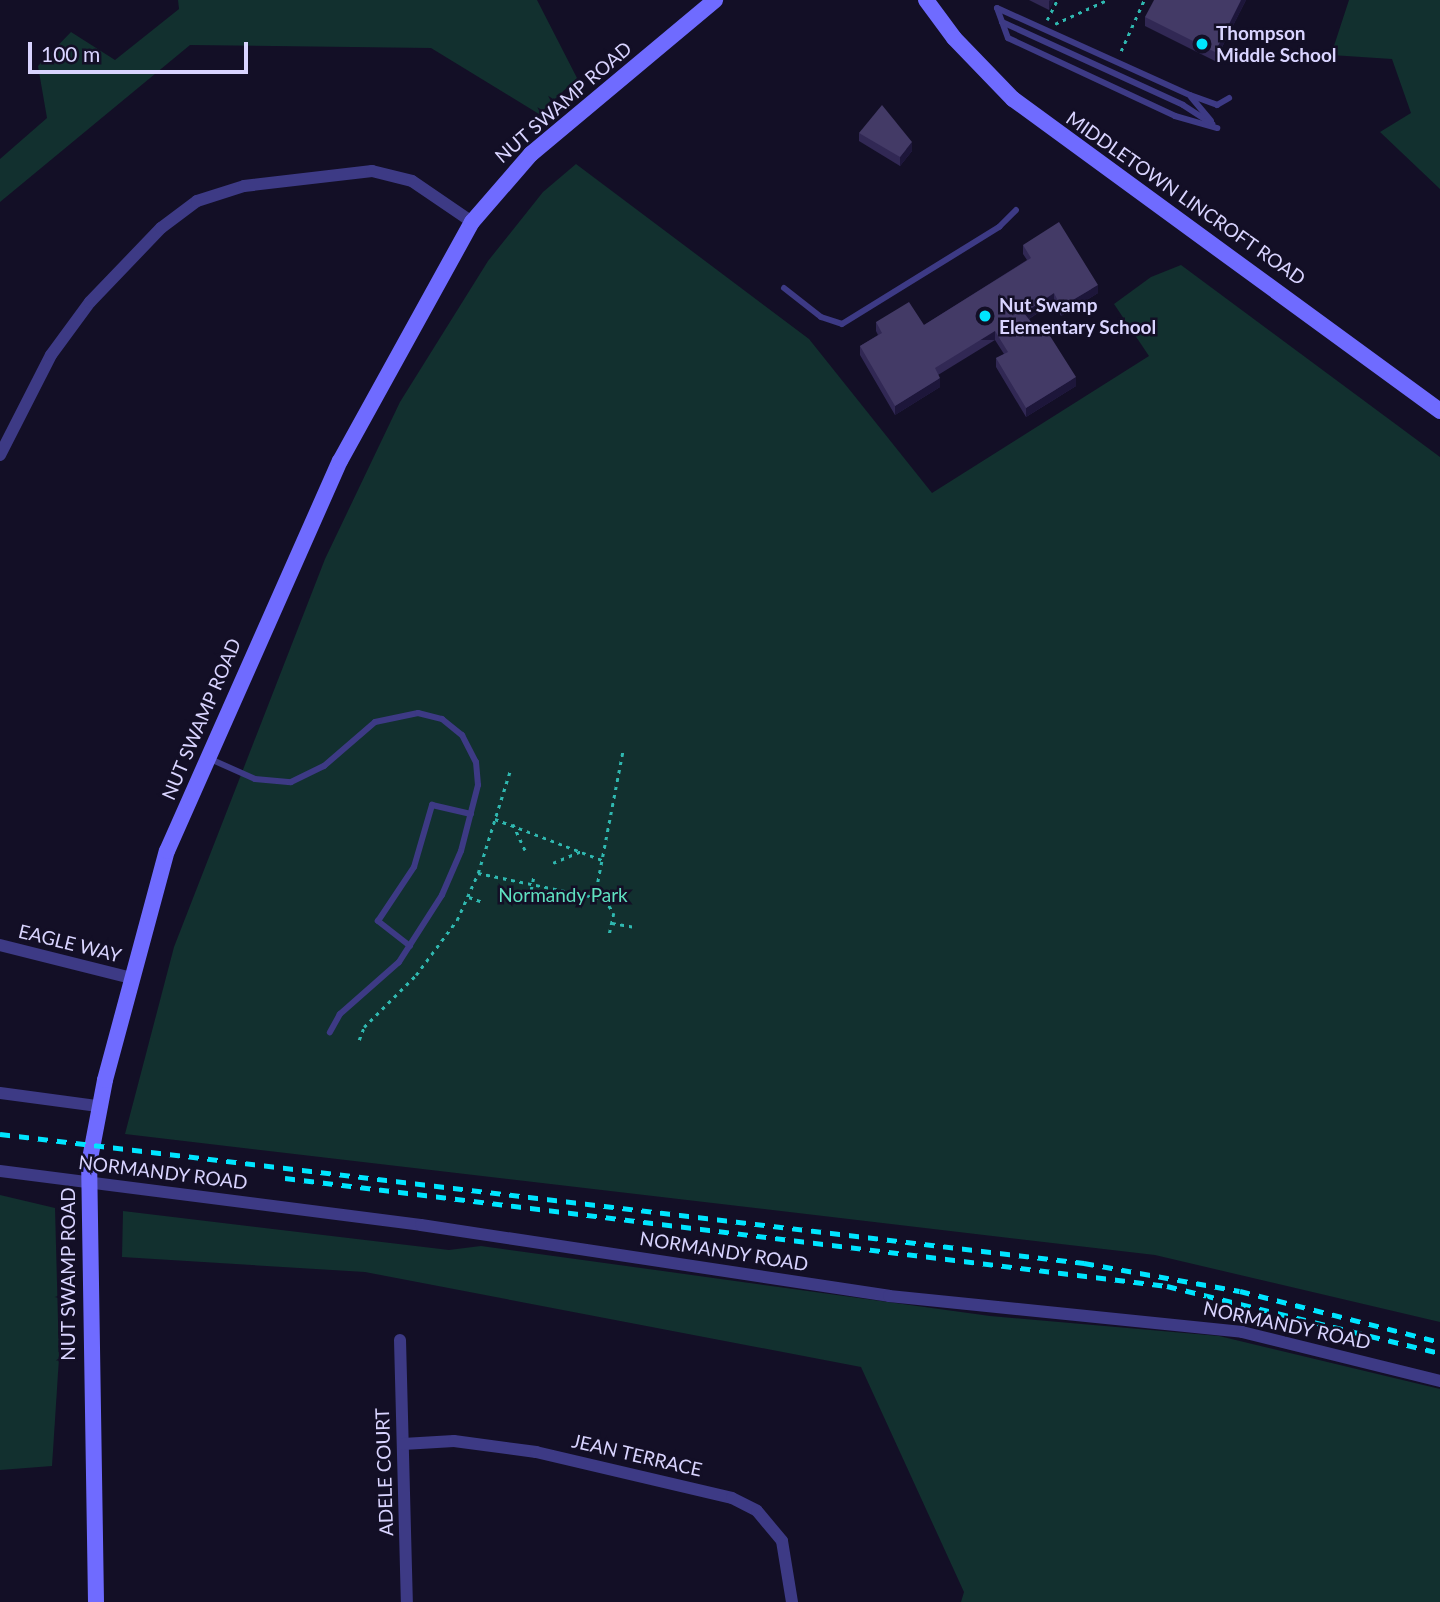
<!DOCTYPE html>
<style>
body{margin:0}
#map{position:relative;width:1440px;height:1602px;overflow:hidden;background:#130f26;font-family:Lato,sans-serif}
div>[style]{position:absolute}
.green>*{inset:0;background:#12302f}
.path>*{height:2.5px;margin-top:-1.25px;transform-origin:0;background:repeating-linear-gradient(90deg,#2fb8b0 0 3.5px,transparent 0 8.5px)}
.lane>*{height:6px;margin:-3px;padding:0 3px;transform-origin:3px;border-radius:3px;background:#3d3a85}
.street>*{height:12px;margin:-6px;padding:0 6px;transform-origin:6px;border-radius:6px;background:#3d3a85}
.secondary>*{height:16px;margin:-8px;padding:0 8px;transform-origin:8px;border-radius:8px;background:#6f6bff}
.rail>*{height:4.5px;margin-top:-2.25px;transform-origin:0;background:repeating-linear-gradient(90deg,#00e5ff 0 10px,transparent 0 19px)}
.wall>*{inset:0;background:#312854}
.shaded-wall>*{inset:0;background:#1d163a;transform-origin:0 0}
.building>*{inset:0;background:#433a66}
.dots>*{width:19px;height:19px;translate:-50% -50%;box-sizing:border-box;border:4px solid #130f26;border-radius:50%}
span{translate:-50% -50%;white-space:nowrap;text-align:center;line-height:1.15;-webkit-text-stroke:5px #130f26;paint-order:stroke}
.poi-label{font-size:19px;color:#d9d4ff;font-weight:700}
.left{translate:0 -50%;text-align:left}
.street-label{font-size:19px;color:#d9d4ff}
.park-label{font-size:19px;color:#5fe0c0}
.scale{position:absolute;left:28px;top:42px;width:220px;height:32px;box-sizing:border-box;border:4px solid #d9d4ff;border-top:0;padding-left:9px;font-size:21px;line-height:24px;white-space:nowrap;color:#d9d4ff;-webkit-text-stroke:5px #130f26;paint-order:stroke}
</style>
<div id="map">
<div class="green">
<i style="clip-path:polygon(178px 0,537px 0,577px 78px,539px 114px,431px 48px,190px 45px,0 202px,0 159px,47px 118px,38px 66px,71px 32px,115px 60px,179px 9px)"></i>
<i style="clip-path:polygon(1349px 0,1440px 0,1440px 189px,1380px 132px,1411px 113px,1392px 59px,1331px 55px)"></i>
<i style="clip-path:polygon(576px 164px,809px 339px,932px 493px,1149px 356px,1114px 304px,1151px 277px,1181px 265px,1440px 457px,1440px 1322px,1155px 1255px,125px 1134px,174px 947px,325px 559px,400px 402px,488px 261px,543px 192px)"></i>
<i style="clip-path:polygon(0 1195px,55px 1208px,59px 1358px,52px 1466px,0 1470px)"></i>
<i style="clip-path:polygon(123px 1211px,449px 1250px,481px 1246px,990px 1316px,1219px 1336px,1440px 1389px,1440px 1602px,961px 1602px,964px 1592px,861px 1367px,365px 1272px,122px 1257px)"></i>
</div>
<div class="path">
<i style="left:1047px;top:20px;width:22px;rotate:-63deg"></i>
<i style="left:1055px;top:24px;width:57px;rotate:-24.8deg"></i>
<i style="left:1121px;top:51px;width:56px;rotate:-65.7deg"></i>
<i style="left:495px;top:819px;width:115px;rotate:21deg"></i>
<i style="left:513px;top:824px;width:29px;rotate:65deg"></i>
<i style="left:553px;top:863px;width:30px;rotate:-23deg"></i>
<i style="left:478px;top:873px;width:129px;rotate:11.7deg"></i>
<i style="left:604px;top:899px;width:17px;rotate:54deg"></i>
<i style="left:614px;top:913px;width:25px;rotate:102deg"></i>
<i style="left:531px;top:890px;width:15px;rotate:-79deg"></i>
<i style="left:596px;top:890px;width:143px;rotate:-79.1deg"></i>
<i style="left:469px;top:897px;width:15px;rotate:20deg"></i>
<i style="left:612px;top:923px;width:22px;rotate:10deg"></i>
<i style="left:359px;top:1040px;width:14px;rotate:-69deg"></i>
<i style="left:364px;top:1027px;width:74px;rotate:-45deg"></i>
<i style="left:416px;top:975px;width:69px;rotate:-53.3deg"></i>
<i style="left:457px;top:920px;width:51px;rotate:-65.9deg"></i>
<i style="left:478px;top:873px;width:107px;rotate:-72.6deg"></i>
</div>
<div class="lane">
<i style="left:997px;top:8px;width:32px;rotate:70deg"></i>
<i style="left:1008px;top:38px;width:184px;rotate:25deg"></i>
<i style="left:1175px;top:116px;width:44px;rotate:15.9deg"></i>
<i style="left:997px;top:8px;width:212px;rotate:24.3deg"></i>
<i style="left:1190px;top:95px;width:29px;rotate:20deg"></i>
<i style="left:1217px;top:105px;width:14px;rotate:-30deg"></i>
<i style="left:1002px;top:22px;width:199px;rotate:24.6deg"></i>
<i style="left:1183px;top:105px;width:35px;rotate:33deg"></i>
<i style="left:1191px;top:97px;width:31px;rotate:50deg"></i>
<i style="left:784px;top:288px;width:47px;rotate:38.1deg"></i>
<i style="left:821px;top:317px;width:22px;rotate:18deg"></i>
<i style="left:842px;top:324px;width:185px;rotate:-31.7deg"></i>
<i style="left:999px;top:227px;width:24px;rotate:-45deg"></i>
<i style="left:208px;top:758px;width:51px;rotate:24.1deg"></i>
<i style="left:255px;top:779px;width:36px;rotate:5deg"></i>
<i style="left:291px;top:782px;width:37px;rotate:-26deg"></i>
<i style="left:324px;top:766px;width:67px;rotate:-40.8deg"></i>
<i style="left:375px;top:722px;width:44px;rotate:-11.8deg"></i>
<i style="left:418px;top:713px;width:25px;rotate:14deg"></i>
<i style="left:442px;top:719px;width:26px;rotate:39deg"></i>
<i style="left:462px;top:735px;width:30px;rotate:63deg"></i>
<i style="left:476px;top:762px;width:23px;rotate:85deg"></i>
<i style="left:478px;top:785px;width:68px;rotate:104.4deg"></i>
<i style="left:461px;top:851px;width:48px;rotate:113.4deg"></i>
<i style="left:442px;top:895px;width:80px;rotate:122.7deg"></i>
<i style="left:399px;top:962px;width:79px;rotate:138.6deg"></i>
<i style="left:340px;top:1014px;width:21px;rotate:119deg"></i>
<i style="left:410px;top:946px;width:41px;rotate:-142deg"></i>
<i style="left:378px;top:921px;width:65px;rotate:-56.3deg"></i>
<i style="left:414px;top:867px;width:65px;rotate:-73.8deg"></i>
<i style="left:432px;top:805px;width:40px;rotate:13deg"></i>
</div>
<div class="street">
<i style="left:0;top:455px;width:112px;rotate:-63deg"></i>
<i style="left:51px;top:355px;width:66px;rotate:-53.7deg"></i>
<i style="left:90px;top:302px;width:103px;rotate:-46.2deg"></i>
<i style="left:161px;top:228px;width:45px;rotate:-36.9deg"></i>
<i style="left:197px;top:201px;width:49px;rotate:-17.7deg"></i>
<i style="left:244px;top:186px;width:129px;rotate:-6.7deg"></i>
<i style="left:372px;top:171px;width:41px;rotate:14deg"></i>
<i style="left:412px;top:181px;width:73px;rotate:34.3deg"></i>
<i style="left:0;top:945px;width:135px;rotate:14.1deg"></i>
<i style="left:0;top:1093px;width:99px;rotate:7.6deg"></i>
<i style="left:0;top:1171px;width:424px;rotate:7.3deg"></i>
<i style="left:421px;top:1225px;width:473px;rotate:8.6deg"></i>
<i style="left:889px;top:1296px;width:355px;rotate:5.8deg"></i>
<i style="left:1242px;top:1332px;width:204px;rotate:13.9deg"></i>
<i style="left:400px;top:1340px;width:262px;rotate:88.5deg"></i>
<i style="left:403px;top:1444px;width:51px;rotate:-3.4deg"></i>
<i style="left:454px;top:1441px;width:83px;rotate:7.6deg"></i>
<i style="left:536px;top:1452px;width:201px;rotate:13.2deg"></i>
<i style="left:732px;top:1498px;width:28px;rotate:27deg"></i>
<i style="left:757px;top:1511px;width:39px;rotate:50deg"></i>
<i style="left:782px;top:1541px;width:62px;rotate:80.7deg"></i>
</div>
<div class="secondary">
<i style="left:926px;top:0;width:47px;rotate:53.6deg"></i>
<i style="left:954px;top:38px;width:85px;rotate:46deg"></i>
<i style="left:1013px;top:99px;width:529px;rotate:36.15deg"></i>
<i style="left:96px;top:1602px;width:438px;rotate:-90.9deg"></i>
<i style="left:89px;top:1164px;width:86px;rotate:-79.2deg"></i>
<i style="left:105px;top:1080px;width:237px;rotate:-74.9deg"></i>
<i style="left:167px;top:851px;width:427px;rotate:-66.1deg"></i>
<i style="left:340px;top:461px;width:273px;rotate:-61.1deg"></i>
<i style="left:472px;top:222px;width:90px;rotate:-49.1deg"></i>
<i style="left:531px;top:154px;width:240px;rotate:-39.9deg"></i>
</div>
<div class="rail">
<i style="left:0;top:1134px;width:1092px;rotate:6.79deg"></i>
<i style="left:1084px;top:1263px;width:158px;rotate:10.2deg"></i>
<i style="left:1240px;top:1291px;width:206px;rotate:14.3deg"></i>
<i style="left:285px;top:1178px;width:889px;rotate:6.98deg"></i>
<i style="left:1167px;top:1286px;width:281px;rotate:13.8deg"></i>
</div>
<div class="wall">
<i style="clip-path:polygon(1029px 0,1054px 0,1049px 10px)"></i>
<i style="clip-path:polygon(1246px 0,1215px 61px,1145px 26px,1145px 17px)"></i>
<i style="clip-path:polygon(859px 133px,912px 151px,900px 166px,859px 141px)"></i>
<i style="clip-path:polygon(1023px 245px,1098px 293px,1061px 316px,1054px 302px,1029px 319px,1076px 386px,1026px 417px,996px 367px,996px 358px,1004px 354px,995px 340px,938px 375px,940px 387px,895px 415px,860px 355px,860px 346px,878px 335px,876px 331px,876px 322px,924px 325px,1027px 260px,1023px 254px)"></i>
</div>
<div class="shaded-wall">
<i style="clip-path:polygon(1050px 0,1054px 0,1049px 10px,1049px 1px)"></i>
<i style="clip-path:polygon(1241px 0,1246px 0,1215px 61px,1215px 52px)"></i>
<i style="clip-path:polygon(912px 142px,912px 151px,900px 166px,900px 157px)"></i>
<i style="clip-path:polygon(1098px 285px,1098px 293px,1061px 316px,1061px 307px)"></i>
<i style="clip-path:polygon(1054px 293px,1054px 302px,1024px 322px,1024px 313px)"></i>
<i style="left:995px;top:331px;width:9px;height:70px;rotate:90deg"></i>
<i style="clip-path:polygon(1076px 377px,1076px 386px,1026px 417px,1026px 408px)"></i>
<i style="clip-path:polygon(940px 378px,940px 387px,895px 415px,895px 406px)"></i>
</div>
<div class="building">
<i style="clip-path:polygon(1154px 0,1241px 0,1215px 52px,1145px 17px)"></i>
<i style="clip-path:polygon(882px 105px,912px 142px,900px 157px,859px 133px)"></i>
<i style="clip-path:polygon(1059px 222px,1098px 285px,1061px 307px,1054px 293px,1024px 313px,1038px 331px,1045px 328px,1076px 377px,1026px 408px,996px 358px,1008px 352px,995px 331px,935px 368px,940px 378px,895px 406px,860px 346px,882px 333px,876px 322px,909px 302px,924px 325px,1031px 258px,1023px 245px)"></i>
</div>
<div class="dots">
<i style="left:1202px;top:44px;background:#00e5ff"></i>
<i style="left:985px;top:316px;background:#00e5ff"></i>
</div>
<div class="poi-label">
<span class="left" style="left:1216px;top:44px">Thompson<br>Middle School</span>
<span class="left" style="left:999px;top:316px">Nut Swamp<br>Elementary School</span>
</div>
<div class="street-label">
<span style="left:563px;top:102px;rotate:-41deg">NUT SWAMP ROAD</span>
<span style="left:1186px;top:198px;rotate:35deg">MIDDLETOWN LINCROFT ROAD</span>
<span style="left:201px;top:719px;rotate:-67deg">NUT SWAMP ROAD</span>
<span style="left:70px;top:943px;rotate:14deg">EAGLE WAY</span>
<span style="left:163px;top:1172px;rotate:7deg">NORMANDY ROAD</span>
<span style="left:724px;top:1251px;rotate:9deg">NORMANDY ROAD</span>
<span style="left:68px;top:1274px;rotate:-90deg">NUT SWAMP ROAD</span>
<span style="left:1287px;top:1325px;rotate:12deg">NORMANDY ROAD</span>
<span style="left:637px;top:1455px;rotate:13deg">JEAN TERRACE</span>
<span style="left:384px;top:1472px;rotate:-92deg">ADELE COURT</span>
</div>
<div class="park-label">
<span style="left:563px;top:895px">Normandy Park</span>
</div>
<div class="scale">100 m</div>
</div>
